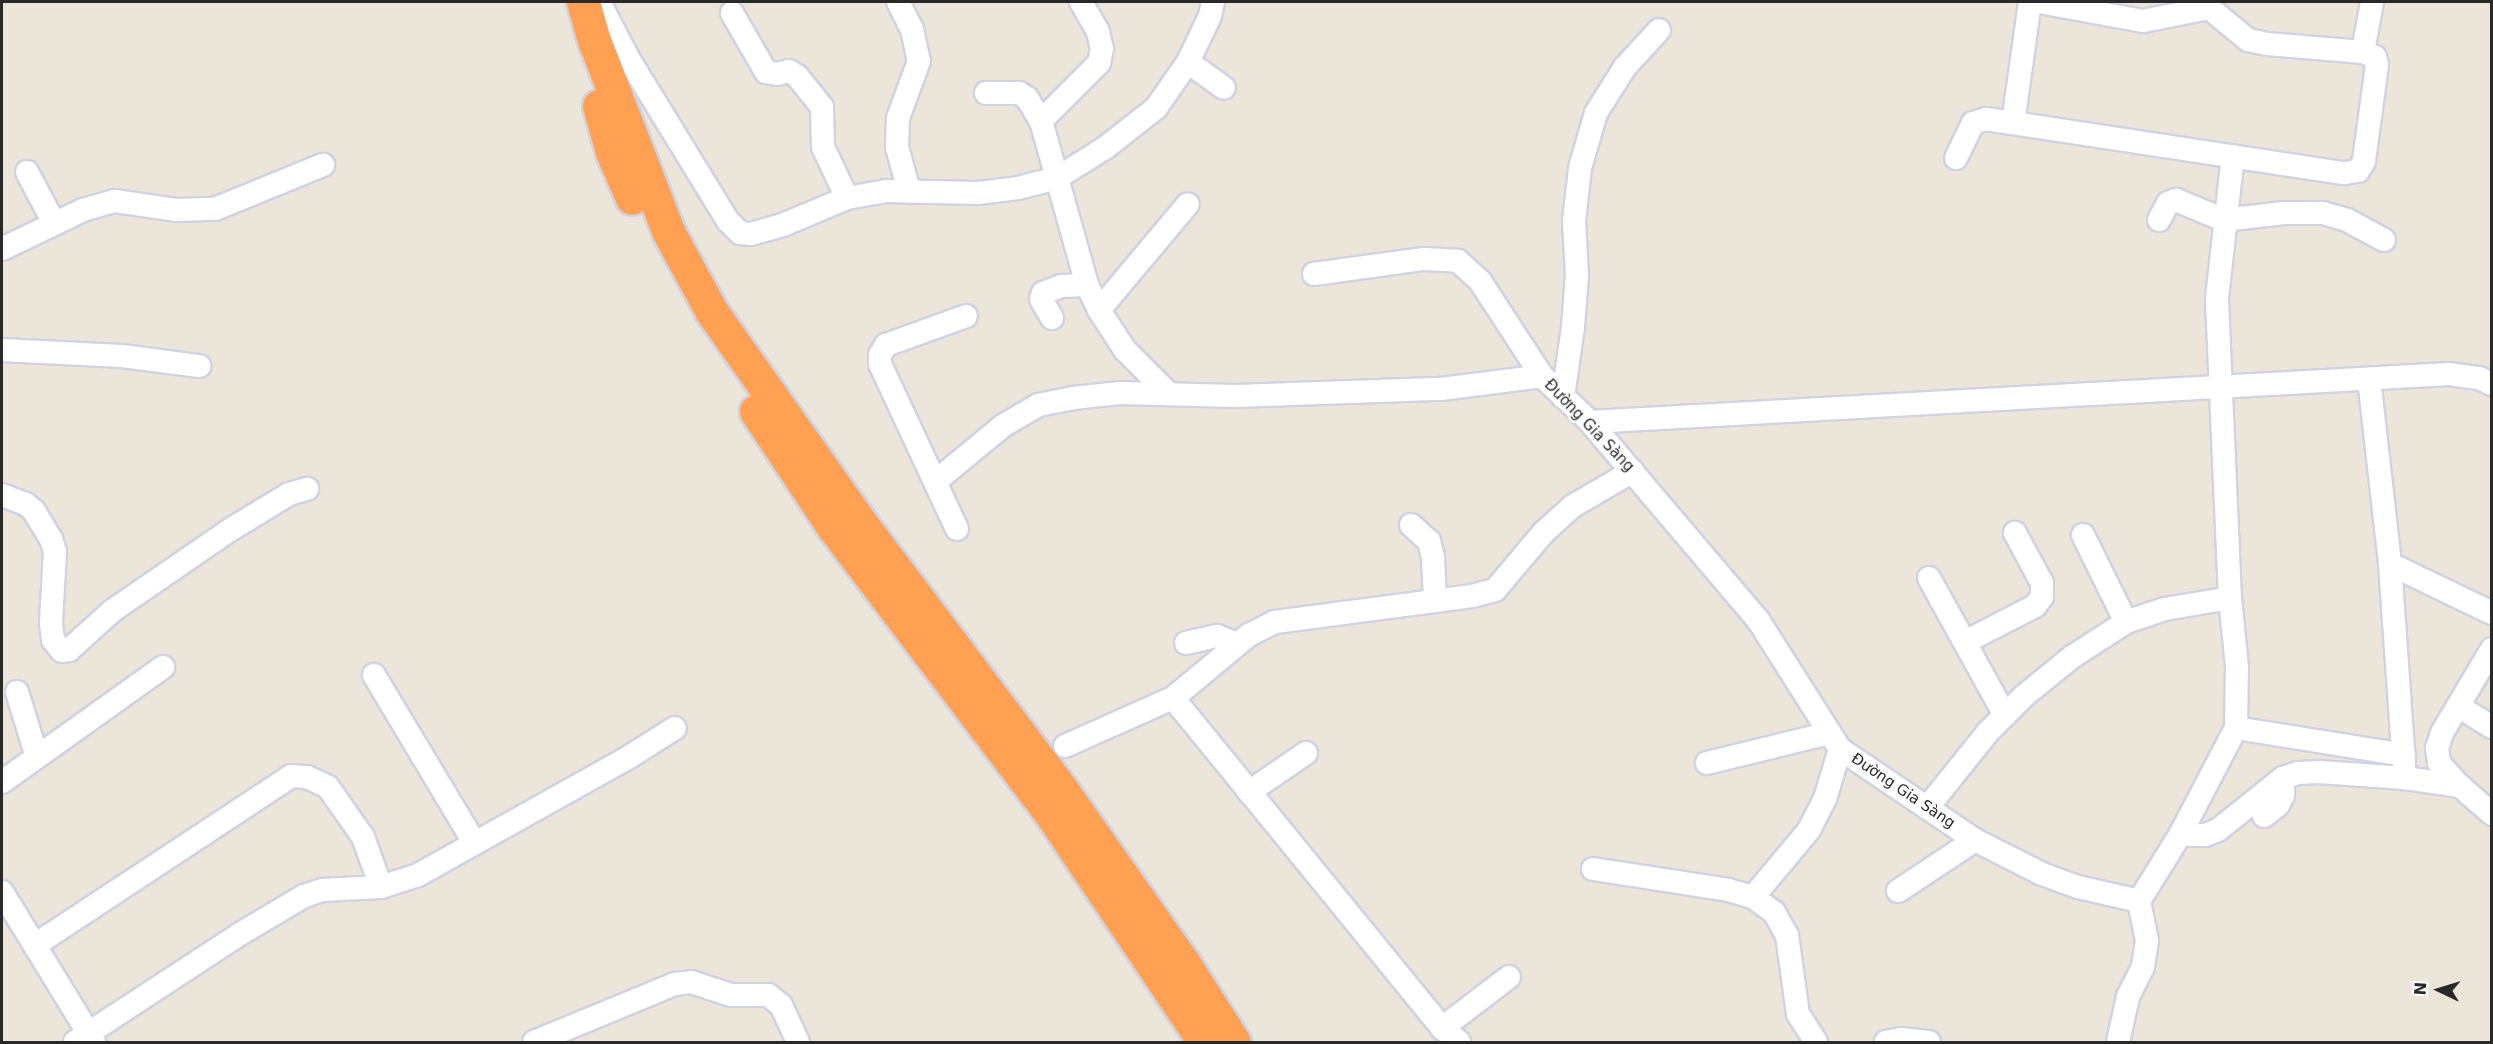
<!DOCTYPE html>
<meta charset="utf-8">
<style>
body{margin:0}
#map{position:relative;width:2493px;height:1044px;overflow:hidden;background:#ece5da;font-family:"DejaVu Sans",sans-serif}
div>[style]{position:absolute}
.roads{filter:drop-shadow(2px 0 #d0d3e3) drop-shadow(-2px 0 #d0d3e3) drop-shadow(0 2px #d0d3e3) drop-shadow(0 -2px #d0d3e3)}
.minor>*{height:22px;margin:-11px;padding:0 11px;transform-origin:11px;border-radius:11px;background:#fff}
.highway>*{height:33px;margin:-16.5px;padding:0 16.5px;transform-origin:16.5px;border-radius:16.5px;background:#ffa053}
span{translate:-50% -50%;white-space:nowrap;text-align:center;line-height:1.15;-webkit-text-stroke:5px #fff;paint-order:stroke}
.street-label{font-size:15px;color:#292929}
.frame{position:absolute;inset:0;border:3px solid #292929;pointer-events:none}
.north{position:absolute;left:2409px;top:960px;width:60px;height:60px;-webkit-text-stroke:4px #fff;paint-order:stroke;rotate:274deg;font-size:16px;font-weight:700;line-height:24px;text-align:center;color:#292929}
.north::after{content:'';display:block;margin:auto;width:21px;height:27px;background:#292929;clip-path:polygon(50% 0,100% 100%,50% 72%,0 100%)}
</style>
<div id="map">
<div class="roads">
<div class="minor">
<i style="left:599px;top:2px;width:63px;rotate:62.6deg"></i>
<i style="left:628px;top:58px;width:191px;rotate:58.5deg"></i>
<i style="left:728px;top:221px;width:17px;rotate:45deg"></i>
<i style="left:740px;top:233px;width:11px;rotate:5deg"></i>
<i style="left:751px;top:234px;width:35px;rotate:-16deg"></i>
<i style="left:785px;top:224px;width:67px;rotate:-22.8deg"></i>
<i style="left:847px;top:198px;width:39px;rotate:-10deg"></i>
<i style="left:885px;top:191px;width:93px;rotate:1.2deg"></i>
<i style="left:978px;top:193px;width:40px;rotate:-7.1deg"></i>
<i style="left:1018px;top:188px;width:40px;rotate:-14.4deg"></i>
<i style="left:1057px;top:178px;width:57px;rotate:-32deg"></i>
<i style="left:1105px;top:148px;width:65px;rotate:-38.1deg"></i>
<i style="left:1156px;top:108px;width:56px;rotate:-55.2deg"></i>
<i style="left:1188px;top:62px;width:51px;rotate:-64.4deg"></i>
<i style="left:1210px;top:16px;width:14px;rotate:-78deg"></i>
<i style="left:898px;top:2px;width:30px;rotate:63deg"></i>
<i style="left:912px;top:29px;width:33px;rotate:78deg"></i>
<i style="left:919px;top:61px;width:61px;rotate:110.2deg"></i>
<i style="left:898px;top:118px;width:29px;rotate:92deg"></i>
<i style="left:897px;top:147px;width:46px;rotate:74.7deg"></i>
<i style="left:1081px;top:2px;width:34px;rotate:60deg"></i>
<i style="left:1098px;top:32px;width:17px;rotate:77deg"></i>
<i style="left:1102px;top:49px;width:14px;rotate:102deg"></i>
<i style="left:1099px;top:63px;width:82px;rotate:135deg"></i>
<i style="left:1041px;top:121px;width:170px;rotate:74.3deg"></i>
<i style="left:1087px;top:285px;width:28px;rotate:64deg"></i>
<i style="left:1099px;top:310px;width:48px;rotate:57deg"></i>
<i style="left:1125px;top:350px;width:61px;rotate:45deg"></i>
<i style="left:732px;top:13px;width:68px;rotate:60deg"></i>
<i style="left:766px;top:72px;width:11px;rotate:10deg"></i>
<i style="left:777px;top:74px;width:12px;rotate:-14deg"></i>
<i style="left:789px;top:71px;width:9px;rotate:32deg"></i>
<i style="left:797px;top:76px;width:40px;rotate:51deg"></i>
<i style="left:822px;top:107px;width:40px;rotate:88.6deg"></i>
<i style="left:823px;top:147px;width:56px;rotate:64.8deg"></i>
<i style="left:2363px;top:52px;width:51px;rotate:-79.8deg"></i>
<i style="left:1188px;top:62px;width:44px;rotate:35.8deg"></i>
<i style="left:986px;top:93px;width:33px"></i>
<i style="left:1019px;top:93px;width:9px;rotate:32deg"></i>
<i style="left:1027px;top:98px;width:27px;rotate:59deg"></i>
<i style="left:2013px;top:123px;width:122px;rotate:-82deg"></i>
<i style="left:1956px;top:158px;width:39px;rotate:-64deg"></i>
<i style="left:1973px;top:123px;width:14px;rotate:-17deg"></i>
<i style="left:1986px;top:119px;width:363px;rotate:8.6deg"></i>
<i style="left:2345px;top:173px;width:13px;rotate:-9deg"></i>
<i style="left:2358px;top:171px;width:12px;rotate:-59deg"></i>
<i style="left:2364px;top:161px;width:97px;rotate:-82.3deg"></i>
<i style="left:2377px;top:65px;width:8px;rotate:-104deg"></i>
<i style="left:2375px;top:57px;width:13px;rotate:-157deg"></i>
<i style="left:2363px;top:52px;width:96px;rotate:-175.2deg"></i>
<i style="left:2267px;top:44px;width:19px;rotate:-168deg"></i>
<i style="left:2248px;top:40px;width:50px;rotate:-140.6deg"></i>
<i style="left:2209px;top:8px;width:67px;rotate:168.9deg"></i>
<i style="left:2143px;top:21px;width:106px;rotate:-169.6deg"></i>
<i style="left:27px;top:172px;width:58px;rotate:62.1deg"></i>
<i style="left:2159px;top:220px;width:19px;rotate:-62deg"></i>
<i style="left:2168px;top:203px;width:9px;rotate:-21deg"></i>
<i style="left:2176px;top:200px;width:52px;rotate:22.6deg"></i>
<i style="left:2224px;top:220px;width:60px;rotate:-6.7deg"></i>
<i style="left:2284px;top:213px;width:39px"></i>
<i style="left:2323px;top:213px;width:25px;rotate:16deg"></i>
<i style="left:2347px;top:220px;width:42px;rotate:28.4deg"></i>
<i style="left:2px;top:249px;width:90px;rotate:-25.7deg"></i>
<i style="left:83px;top:210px;width:33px;rotate:-16deg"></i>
<i style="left:115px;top:201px;width:63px;rotate:8.3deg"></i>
<i style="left:177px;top:210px;width:38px;rotate:-2deg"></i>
<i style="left:215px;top:209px;width:117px;rotate:-22.2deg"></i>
<i style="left:1314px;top:274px;width:111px;rotate:-7.8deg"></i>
<i style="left:1424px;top:259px;width:34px;rotate:3deg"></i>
<i style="left:1458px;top:261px;width:30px;rotate:42deg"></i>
<i style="left:1480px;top:281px;width:113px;rotate:56.9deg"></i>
<i style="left:1542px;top:376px;width:66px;rotate:43.8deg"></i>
<i style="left:1590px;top:422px;width:260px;rotate:49.7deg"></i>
<i style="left:1758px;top:620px;width:153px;rotate:57.6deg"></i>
<i style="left:1840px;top:749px;width:163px;rotate:34deg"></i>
<i style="left:1975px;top:840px;width:75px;rotate:26.9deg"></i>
<i style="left:2042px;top:874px;width:38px;rotate:20deg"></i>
<i style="left:2078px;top:887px;width:63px;rotate:12.9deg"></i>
<i style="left:2139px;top:901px;width:41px;rotate:78.7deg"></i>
<i style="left:2147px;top:941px;width:26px;rotate:99deg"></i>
<i style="left:2143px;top:967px;width:34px;rotate:117deg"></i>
<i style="left:2128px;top:997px;width:46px;rotate:102.5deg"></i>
<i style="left:1099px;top:310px;width:138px;rotate:-50deg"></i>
<i style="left:1052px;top:318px;width:22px;rotate:-120deg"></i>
<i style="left:1041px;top:299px;width:6px;rotate:-72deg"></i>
<i style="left:1043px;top:293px;width:19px;rotate:-21deg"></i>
<i style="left:1061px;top:286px;width:26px;rotate:-2deg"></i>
<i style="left:2px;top:350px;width:120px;rotate:2.9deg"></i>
<i style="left:122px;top:356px;width:78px;rotate:7.4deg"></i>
<i style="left:2369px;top:379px;width:186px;rotate:83.5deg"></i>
<i style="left:2390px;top:564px;width:113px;rotate:25.7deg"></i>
<i style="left:1563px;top:397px;width:71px;rotate:-81.9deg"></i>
<i style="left:1573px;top:327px;width:52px;rotate:-85.6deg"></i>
<i style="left:1577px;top:275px;width:54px;rotate:-93.2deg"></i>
<i style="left:1574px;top:221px;width:53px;rotate:-83.5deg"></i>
<i style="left:1580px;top:168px;width:57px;rotate:-73.8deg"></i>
<i style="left:1596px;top:113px;width:54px;rotate:-57.8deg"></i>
<i style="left:1625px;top:67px;width:50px;rotate:-47.4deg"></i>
<i style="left:1590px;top:422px;width:860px;rotate:-3.2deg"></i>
<i style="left:2449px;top:374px;width:30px;rotate:8deg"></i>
<i style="left:2479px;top:378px;width:14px;rotate:25deg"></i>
<i style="left:936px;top:481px;width:88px;rotate:-39.5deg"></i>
<i style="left:1004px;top:425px;width:39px;rotate:-30deg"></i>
<i style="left:1038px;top:405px;width:36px;rotate:-11deg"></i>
<i style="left:1073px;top:398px;width:47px;rotate:-6.1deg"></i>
<i style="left:1120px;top:393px;width:116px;rotate:1.5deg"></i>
<i style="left:1236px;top:396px;width:205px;rotate:-2deg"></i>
<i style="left:1441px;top:389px;width:102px;rotate:-7.3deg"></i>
<i style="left:2px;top:495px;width:26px;rotate:21deg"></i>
<i style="left:26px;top:504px;width:11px;rotate:41deg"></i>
<i style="left:34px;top:511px;width:33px;rotate:59deg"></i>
<i style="left:51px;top:539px;width:13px;rotate:72deg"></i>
<i style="left:55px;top:551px;width:72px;rotate:93.2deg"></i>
<i style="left:51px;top:623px;width:17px;rotate:83deg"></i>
<i style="left:53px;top:640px;width:14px;rotate:51deg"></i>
<i style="left:62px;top:651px;width:7px;rotate:-8deg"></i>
<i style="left:69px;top:650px;width:58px;rotate:-42.2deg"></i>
<i style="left:112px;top:611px;width:143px;rotate:-34.5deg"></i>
<i style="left:230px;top:530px;width:69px;rotate:-31.4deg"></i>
<i style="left:289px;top:494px;width:19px;rotate:-16deg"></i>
<i style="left:1411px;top:525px;width:24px;rotate:42deg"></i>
<i style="left:1429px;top:541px;width:16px;rotate:76deg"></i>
<i style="left:1433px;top:557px;width:44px;rotate:87.4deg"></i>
<i style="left:957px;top:529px;width:182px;rotate:-115deg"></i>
<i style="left:880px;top:364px;width:9px;rotate:-90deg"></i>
<i style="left:880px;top:355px;width:12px;rotate:-59deg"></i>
<i style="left:886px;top:345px;width:85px;rotate:-19.9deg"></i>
<i style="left:2083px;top:535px;width:97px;rotate:63.7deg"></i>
<i style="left:2390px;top:564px;width:215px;rotate:86deg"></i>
<i style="left:1929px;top:578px;width:157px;rotate:61deg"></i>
<i style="left:1965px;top:642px;width:79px;rotate:-27.2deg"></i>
<i style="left:2035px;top:606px;width:11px;rotate:-52deg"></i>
<i style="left:2042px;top:597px;width:14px;rotate:-90deg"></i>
<i style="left:2042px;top:583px;width:57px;rotate:-118.4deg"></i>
<i style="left:1186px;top:643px;width:32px;rotate:-13deg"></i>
<i style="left:1217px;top:636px;width:22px;rotate:22deg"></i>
<i style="left:2492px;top:649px;width:98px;rotate:120.8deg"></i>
<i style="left:2442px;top:733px;width:16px;rotate:108deg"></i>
<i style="left:2437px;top:748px;width:15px;rotate:82deg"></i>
<i style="left:2439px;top:763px;width:31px;rotate:48deg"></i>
<i style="left:2460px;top:786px;width:43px;rotate:41.2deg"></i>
<i style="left:374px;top:675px;width:195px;rotate:59.1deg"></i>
<i style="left:17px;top:692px;width:68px;rotate:72.9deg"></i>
<i style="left:1173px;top:698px;width:426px;rotate:50.8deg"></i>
<i style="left:1442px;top:1028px;width:22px;rotate:39deg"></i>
<i style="left:2458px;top:706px;width:40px;rotate:32deg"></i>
<i style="left:2236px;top:728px;width:170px;rotate:9.1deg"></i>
<i style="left:1065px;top:746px;width:118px;rotate:-24deg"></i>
<i style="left:1173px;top:698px;width:99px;rotate:-39.7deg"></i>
<i style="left:1249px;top:635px;width:29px;rotate:-27deg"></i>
<i style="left:1275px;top:622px;width:199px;rotate:-7.5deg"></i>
<i style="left:1472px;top:596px;width:24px;rotate:-15deg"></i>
<i style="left:1495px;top:590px;width:76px;rotate:-49.8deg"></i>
<i style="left:1544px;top:532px;width:39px;rotate:-42deg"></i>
<i style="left:1573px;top:506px;width:69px;rotate:-30.3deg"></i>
<i style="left:1707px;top:763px;width:126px;rotate:-13.8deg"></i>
<i style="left:2px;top:782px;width:198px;rotate:-35.5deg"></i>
<i style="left:1249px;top:792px;width:69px;rotate:-34.4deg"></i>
<i style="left:1927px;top:808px;width:96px;rotate:-51.3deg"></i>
<i style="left:1987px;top:733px;width:52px;rotate:-45deg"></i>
<i style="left:2024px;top:696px;width:62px;rotate:-39.1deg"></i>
<i style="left:2072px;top:657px;width:64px;rotate:-32.9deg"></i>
<i style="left:2126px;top:622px;width:41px;rotate:-18.4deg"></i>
<i style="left:2165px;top:609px;width:66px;rotate:-9.6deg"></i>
<i style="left:2264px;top:816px;width:18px;rotate:-38deg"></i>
<i style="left:2278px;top:805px;width:11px;rotate:-63deg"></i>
<i style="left:2283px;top:795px;width:17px;rotate:-90deg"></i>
<i style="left:2180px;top:835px;width:25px"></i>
<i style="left:2205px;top:835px;width:14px;rotate:-21deg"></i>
<i style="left:2218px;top:830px;width:83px;rotate:-38.7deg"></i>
<i style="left:2283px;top:778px;width:16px;rotate:-18deg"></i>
<i style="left:2298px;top:773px;width:21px;rotate:-3deg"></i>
<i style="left:2319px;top:772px;width:86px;rotate:4deg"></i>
<i style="left:2405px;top:778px;width:56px;rotate:8.3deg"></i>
<i style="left:1593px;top:869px;width:137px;rotate:8.8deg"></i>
<i style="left:1728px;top:890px;width:26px;rotate:16deg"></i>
<i style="left:1753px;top:897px;width:26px;rotate:36deg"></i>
<i style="left:1774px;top:912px;width:26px;rotate:61deg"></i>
<i style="left:1787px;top:935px;width:80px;rotate:82.1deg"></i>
<i style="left:1798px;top:1014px;width:33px;rotate:57deg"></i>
<i style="left:1898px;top:891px;width:92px;rotate:-33.5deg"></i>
<i style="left:2px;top:892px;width:176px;rotate:58.5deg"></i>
<i style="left:1753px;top:897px;width:87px;rotate:-50.1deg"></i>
<i style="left:1809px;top:830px;width:35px;rotate:-63deg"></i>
<i style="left:1825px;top:799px;width:52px;rotate:-73.3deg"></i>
<i style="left:2139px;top:901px;width:78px;rotate:-58.2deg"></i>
<i style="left:2180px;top:835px;width:121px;rotate:-62.4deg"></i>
<i style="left:2236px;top:728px;width:61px;rotate:-89.1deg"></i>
<i style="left:2237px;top:667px;width:69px;rotate:-95.8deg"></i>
<i style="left:2230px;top:598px;width:300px;rotate:-92.5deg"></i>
<i style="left:2217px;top:298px;width:143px;rotate:-83.6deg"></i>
<i style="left:35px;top:945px;width:307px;rotate:-33.4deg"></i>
<i style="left:291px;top:776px;width:16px;rotate:4deg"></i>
<i style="left:307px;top:777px;width:23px;rotate:25deg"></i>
<i style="left:328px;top:787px;width:61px;rotate:55deg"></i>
<i style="left:363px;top:837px;width:53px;rotate:70.2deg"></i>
<i style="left:1442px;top:1028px;width:84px;rotate:-37.3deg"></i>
<i style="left:75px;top:1042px;width:197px;rotate:-33.2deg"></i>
<i style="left:240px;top:934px;width:74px;rotate:-30.7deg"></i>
<i style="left:304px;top:896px;width:20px;rotate:-18deg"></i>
<i style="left:323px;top:890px;width:58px;rotate:-3deg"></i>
<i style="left:381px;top:887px;width:39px;rotate:-18deg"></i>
<i style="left:418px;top:875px;width:242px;rotate:-29.2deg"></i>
<i style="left:629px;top:757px;width:54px;rotate:-32.2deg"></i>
<i style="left:534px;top:1042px;width:152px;rotate:-22.4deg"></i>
<i style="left:675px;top:984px;width:16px;rotate:-7deg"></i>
<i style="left:691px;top:982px;width:42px;rotate:18deg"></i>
<i style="left:731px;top:995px;width:37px"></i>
<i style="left:768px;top:995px;width:16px;rotate:38deg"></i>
<i style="left:781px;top:1005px;width:41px;rotate:65.3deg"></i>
<i style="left:1886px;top:1042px;width:15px;rotate:-11deg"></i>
<i style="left:1901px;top:1039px;width:28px;rotate:6deg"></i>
</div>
<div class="highway">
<i style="left:583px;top:2px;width:40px;rotate:74deg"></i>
<i style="left:594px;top:40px;width:205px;rotate:68.8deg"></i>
<i style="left:668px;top:231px;width:92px;rotate:61.5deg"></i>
<i style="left:712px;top:312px;width:258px;rotate:54.8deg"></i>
<i style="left:861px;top:523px;width:334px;rotate:53deg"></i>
<i style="left:1062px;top:790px;width:214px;rotate:54.9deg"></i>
<i style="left:1185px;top:965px;width:91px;rotate:57.5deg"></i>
<i style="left:599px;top:106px;width:48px;rotate:74.2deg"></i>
<i style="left:612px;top:152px;width:50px;rotate:66.5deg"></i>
<i style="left:756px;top:411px;width:139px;rotate:56.4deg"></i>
<i style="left:833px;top:527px;width:368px;rotate:52.8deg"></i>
<i style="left:1055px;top:820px;width:267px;rotate:56.1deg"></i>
</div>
</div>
<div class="street-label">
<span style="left:1589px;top:426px;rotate:46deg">Đường Gia Sàng</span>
<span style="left:1903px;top:791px;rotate:34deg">Đường Gia Sàng</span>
</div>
<div class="frame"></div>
<div class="north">N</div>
</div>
